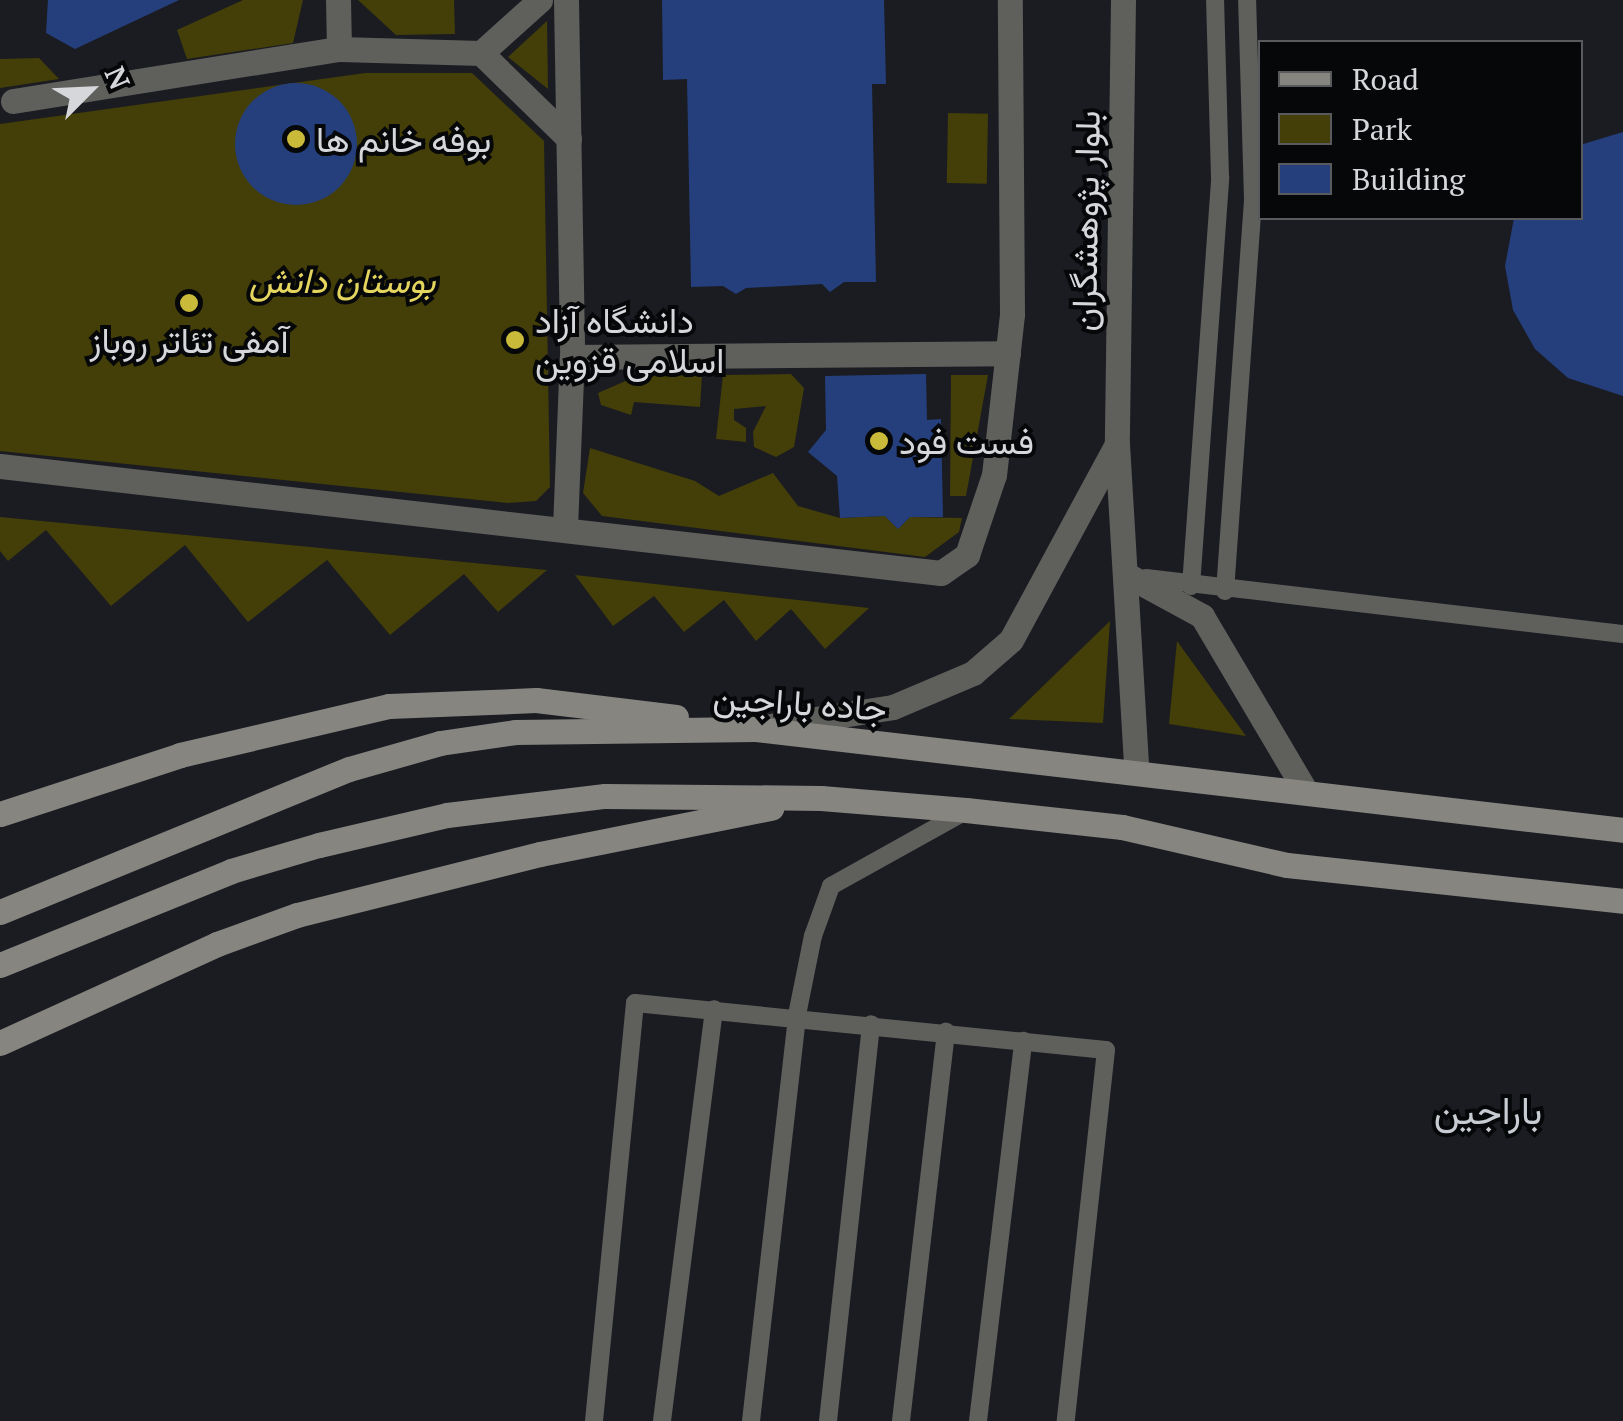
<!DOCTYPE html>
<meta charset="utf-8">
<style>
body{margin:0}
#map{position:relative;width:1623px;height:1421px;overflow:hidden;background:#1a1c22;font-family:"PT Serif",Vazirmatn,serif}
div>[style]{position:absolute}
.green>*{inset:0;background:#443e08;transform-origin:0 0}
.building>*{inset:0;background:#253f7d}
.round{border-radius:50%}
.service>*{height:18px;margin:-9px;padding:0 9px;transform-origin:9px;border-radius:9px;background:#5f5f5c}
.minor>*{height:25px;margin:-12.5px;padding:0 12.5px;transform-origin:12.5px;border-radius:12.5px;background:#5f5f5c}
.tertiary>*{height:25px;margin:-12.5px;padding:0 12.5px;transform-origin:12.5px;border-radius:12.5px;background:#5f5f5c}
.secondary>*{height:25px;margin:-12.5px;padding:0 12.5px;transform-origin:12.5px;border-radius:12.5px;background:#868580}
.dots>*{width:28px;height:28px;translate:-50% -50%;box-sizing:border-box;border:5px solid #060709;border-radius:50%}
span{translate:-50% -50%;white-space:nowrap;text-align:center;line-height:1.15;-webkit-text-stroke:8px #060709;paint-order:stroke}
.poi-label{font-size:35px;color:#d6d7db}
.left{translate:0 -50%;text-align:left}
.street-label{font-size:35px;color:#d6d7db}
.park-label{font-size:35px;color:#e4d55e;font-style:italic}
.neighbourhood-label{font-size:38px;color:#c7cbd2}
.legend{position:absolute;left:1258px;top:40px;width:325px;height:180px;box-sizing:border-box;background:#060709;border:2px solid #595a5d;margin:0;padding:12px 18px;list-style:none;font-size:30px;color:#d6d7db}
.legend li{display:flex;align-items:center;gap:20px;height:50px}
.legend b{width:50px;border:2px solid #595a5d}
.north{position:absolute;left:40px;top:40px;width:100px;height:100px;-webkit-text-stroke:8px #060709;paint-order:stroke;rotate:66deg;font-size:28px;font-weight:700;line-height:40px;text-align:center;color:#d6d7db}
.north::after{content:'';display:block;margin:auto;width:35px;height:45px;background:#d6d7db;clip-path:polygon(50% 0,100% 100%,50% 72%,0 100%)}
</style>
<div id="map">
<div class="green">
<i style="clip-path:polygon(243px 0,303px 0,293px 43px,187px 59px,177px 30px)"></i>
<i style="clip-path:polygon(358px 0,454px 0,455px 34px,396px 35px)"></i>
<i style="clip-path:polygon(547px 21px,548px 89px,508px 57px)"></i>
<i style="clip-path:polygon(39px 58px,59px 79px,0 88px,0 59px)"></i>
<i style="clip-path:polygon(365px 73px,472px 73px,544px 141px,550px 487px,536px 501px,508px 503px,0 451px,0 124px)"></i>
<i style="left:948px;top:113px;width:40px;height:70px;rotate:1deg"></i>
<i style="clip-path:polygon(791px 374px,804px 388px,794px 447px,776px 457px,754px 447px,753px 432px,766px 406px,734px 409px,734px 420px,746px 428px,746px 442px,716px 439px,723px 375px)"></i>
<i style="clip-path:polygon(702px 375px,700px 407px,634px 402px,631px 415px,601px 405px,598px 393px,637px 376px)"></i>
<i style="clip-path:polygon(951px 375px,988px 375px,966px 496px,950px 496px)"></i>
<i style="clip-path:polygon(590px 448px,695px 481px,719px 496px,773px 473px,798px 506px,840px 518px,885px 516px,898px 529px,910px 517px,962px 518px,959px 532px,925px 557px,602px 516px,583px 493px)"></i>
<i style="clip-path:polygon(0 517px,547px 570px,498px 612px,464px 574px,390px 635px,327px 560px,248px 622px,185px 545px,111px 606px,46px 530px,8px 561px,0 551px)"></i>
<i style="clip-path:polygon(575px 575px,869px 608px,825px 649px,791px 609px,756px 641px,724px 600px,684px 632px,654px 596px,613px 626px)"></i>
<i style="clip-path:polygon(1110px 621px,1103px 723px,1009px 719px)"></i>
<i style="clip-path:polygon(1177px 641px,1246px 736px,1169px 724px)"></i>
</div>
<div class="building">
<i style="clip-path:polygon(48px 0,179px 0,75px 49px,46px 33px)"></i>
<i style="clip-path:polygon(662px 0,884px 0,886px 84px,872px 84px,876px 282px,844px 282px,830px 292px,822px 284px,746px 288px,736px 294px,723px 286px,691px 287px,687px 79px,663px 80px)"></i>
<i class="round" style="left:235px;top:83px;width:122px;height:122px"></i>
<i style="clip-path:polygon(1623px 132px,1623px 396px,1568px 378px,1535px 349px,1513px 310px,1505px 266px,1514px 218px,1580px 218px,1580px 145px)"></i>
<i style="clip-path:polygon(926px 374px,927px 420px,941px 419px,943px 517px,910px 517px,898px 529px,885px 516px,840px 518px,837px 476px,808px 452px,826px 430px,825px 376px)"></i>
</div>
<div class="service">
<i style="left:1146px;top:578px;width:480px;rotate:6.7deg"></i>
<i style="left:1191px;top:586px;width:410px;rotate:-85.9deg"></i>
<i style="left:1220px;top:177px;width:177px;rotate:-91.6deg"></i>
<i style="left:1225px;top:591px;width:393px;rotate:-85.9deg"></i>
<i style="left:1253px;top:199px;width:199px;rotate:-91.7deg"></i>
<i style="left:594px;top:1421px;width:420px;rotate:-84.4deg"></i>
<i style="left:635px;top:1003px;width:473px;rotate:5.7deg"></i>
<i style="left:1106px;top:1050px;width:373px;rotate:96.2deg"></i>
<i style="left:662px;top:1421px;width:415px;rotate:-82.8deg"></i>
<i style="left:751px;top:1421px;width:409px;rotate:-83.5deg"></i>
<i style="left:797px;top:1015px;width:81px;rotate:-78.6deg"></i>
<i style="left:813px;top:936px;width:53px;rotate:-70.2deg"></i>
<i style="left:831px;top:886px;width:154px;rotate:-29.1deg"></i>
<i style="left:828px;top:1421px;width:399px;rotate:-83.8deg"></i>
<i style="left:901px;top:1421px;width:392px;rotate:-83.4deg"></i>
<i style="left:978px;top:1421px;width:383px;rotate:-83.2deg"></i>
</div>
<div class="minor">
<i style="left:338px;top:0;width:49px;rotate:88.8deg"></i>
<i style="left:540px;top:0;width:79px;rotate:138.1deg"></i>
<i style="left:481px;top:53px;width:123px;rotate:44.3deg"></i>
<i style="left:566px;top:0;width:357px;rotate:89deg"></i>
<i style="left:572px;top:357px;width:436px;rotate:-0.5deg"></i>
<i style="left:13px;top:101px;width:330px;rotate:-9.1deg"></i>
<i style="left:339px;top:49px;width:142px;rotate:1.6deg"></i>
<i style="left:0;top:466px;width:947px;rotate:6.49deg"></i>
<i style="left:941px;top:573px;width:32px;rotate:-35deg"></i>
<i style="left:967px;top:555px;width:84px;rotate:-71.4deg"></i>
<i style="left:994px;top:475px;width:162px;rotate:-83.6deg"></i>
<i style="left:1012px;top:314px;width:314px;rotate:-90.4deg"></i>
<i style="left:565px;top:528px;width:171px;rotate:-87.7deg"></i>
</div>
<div class="tertiary">
<i style="left:1123px;top:0;width:444px;rotate:90.8deg"></i>
<i style="left:1117px;top:444px;width:325px;rotate:86.6deg"></i>
<i style="left:1125px;top:574px;width:88px;rotate:28.6deg"></i>
<i style="left:1202px;top:616px;width:202px;rotate:59.4deg"></i>
<i style="left:770px;top:726px;width:124px;rotate:-8.8deg"></i>
<i style="left:893px;top:707px;width:87px;rotate:-23deg"></i>
<i style="left:973px;top:673px;width:50px;rotate:-41deg"></i>
<i style="left:1011px;top:640px;width:223px;rotate:-61.6deg"></i>
</div>
<div class="secondary">
<i style="left:0;top:814px;width:189px;rotate:-18.1deg"></i>
<i style="left:180px;top:755px;width:215px;rotate:-13.2deg"></i>
<i style="left:389px;top:706px;width:147px;rotate:-2.3deg"></i>
<i style="left:536px;top:700px;width:141px;rotate:6.9deg"></i>
<i style="left:0;top:912px;width:377px;rotate:-22.3deg"></i>
<i style="left:349px;top:769px;width:95px;rotate:-15.9deg"></i>
<i style="left:440px;top:743px;width:76px;rotate:-8.3deg"></i>
<i style="left:515px;top:732px;width:241px;rotate:-0.7deg"></i>
<i style="left:756px;top:729px;width:873px;rotate:6.64deg"></i>
<i style="left:0;top:965px;width:249px;rotate:-22.1deg"></i>
<i style="left:231px;top:871px;width:92px;rotate:-16.5deg"></i>
<i style="left:319px;top:845px;width:131px;rotate:-13.2deg"></i>
<i style="left:447px;top:815px;width:159px;rotate:-6.9deg"></i>
<i style="left:605px;top:796px;width:216px;rotate:0.5deg"></i>
<i style="left:821px;top:798px;width:145px;rotate:4.7deg"></i>
<i style="left:966px;top:810px;width:157px;rotate:6.2deg"></i>
<i style="left:1122px;top:827px;width:169px;rotate:13deg"></i>
<i style="left:1287px;top:865px;width:338px;rotate:6.1deg"></i>
<i style="left:0;top:1043px;width:239px;rotate:-24.5deg"></i>
<i style="left:217px;top:944px;width:85px;rotate:-19.9deg"></i>
<i style="left:297px;top:915px;width:251px;rotate:-14.1deg"></i>
<i style="left:540px;top:854px;width:236px;rotate:-11.3deg"></i>
</div>
<div class="dots">
<i style="left:296px;top:139px;background:#caba3a"></i>
<i style="left:189px;top:303px;background:#caba3a"></i>
<i style="left:515px;top:340px;background:#caba3a"></i>
<i style="left:879px;top:441px;background:#caba3a"></i>
</div>
<div class="poi-label">
<span class="left" style="left:316px;top:139px">بوفه خانم ها</span>
<span class="left" style="left:535px;top:340px">دانشگاه آزاد<br>اسلامی قزوین</span>
<span style="left:189px;top:340px">آمفی تئاتر روباز</span>
<span class="left" style="left:899px;top:441px">فست فود</span>
</div>
<div class="street-label">
<span style="left:1085px;top:221px;rotate:-89deg">بلوار پژوهشگران</span>
<span style="left:800px;top:702px;rotate:4deg">جاده باراجین</span>
</div>
<div class="park-label">
<span style="left:342px;top:280px">بوستان دانش</span>
</div>
<div class="neighbourhood-label">
<span style="left:1488px;top:1111px">باراجین</span>
</div>
<ul class="legend">
<li><b style="height:12px;background:#868580"></b>Road</li>
<li><b style="height:28px;background:#443e08"></b>Park</li>
<li><b style="height:28px;background:#253f7d"></b>Building</li>
</ul>
<div class="north">N</div>
</div>
